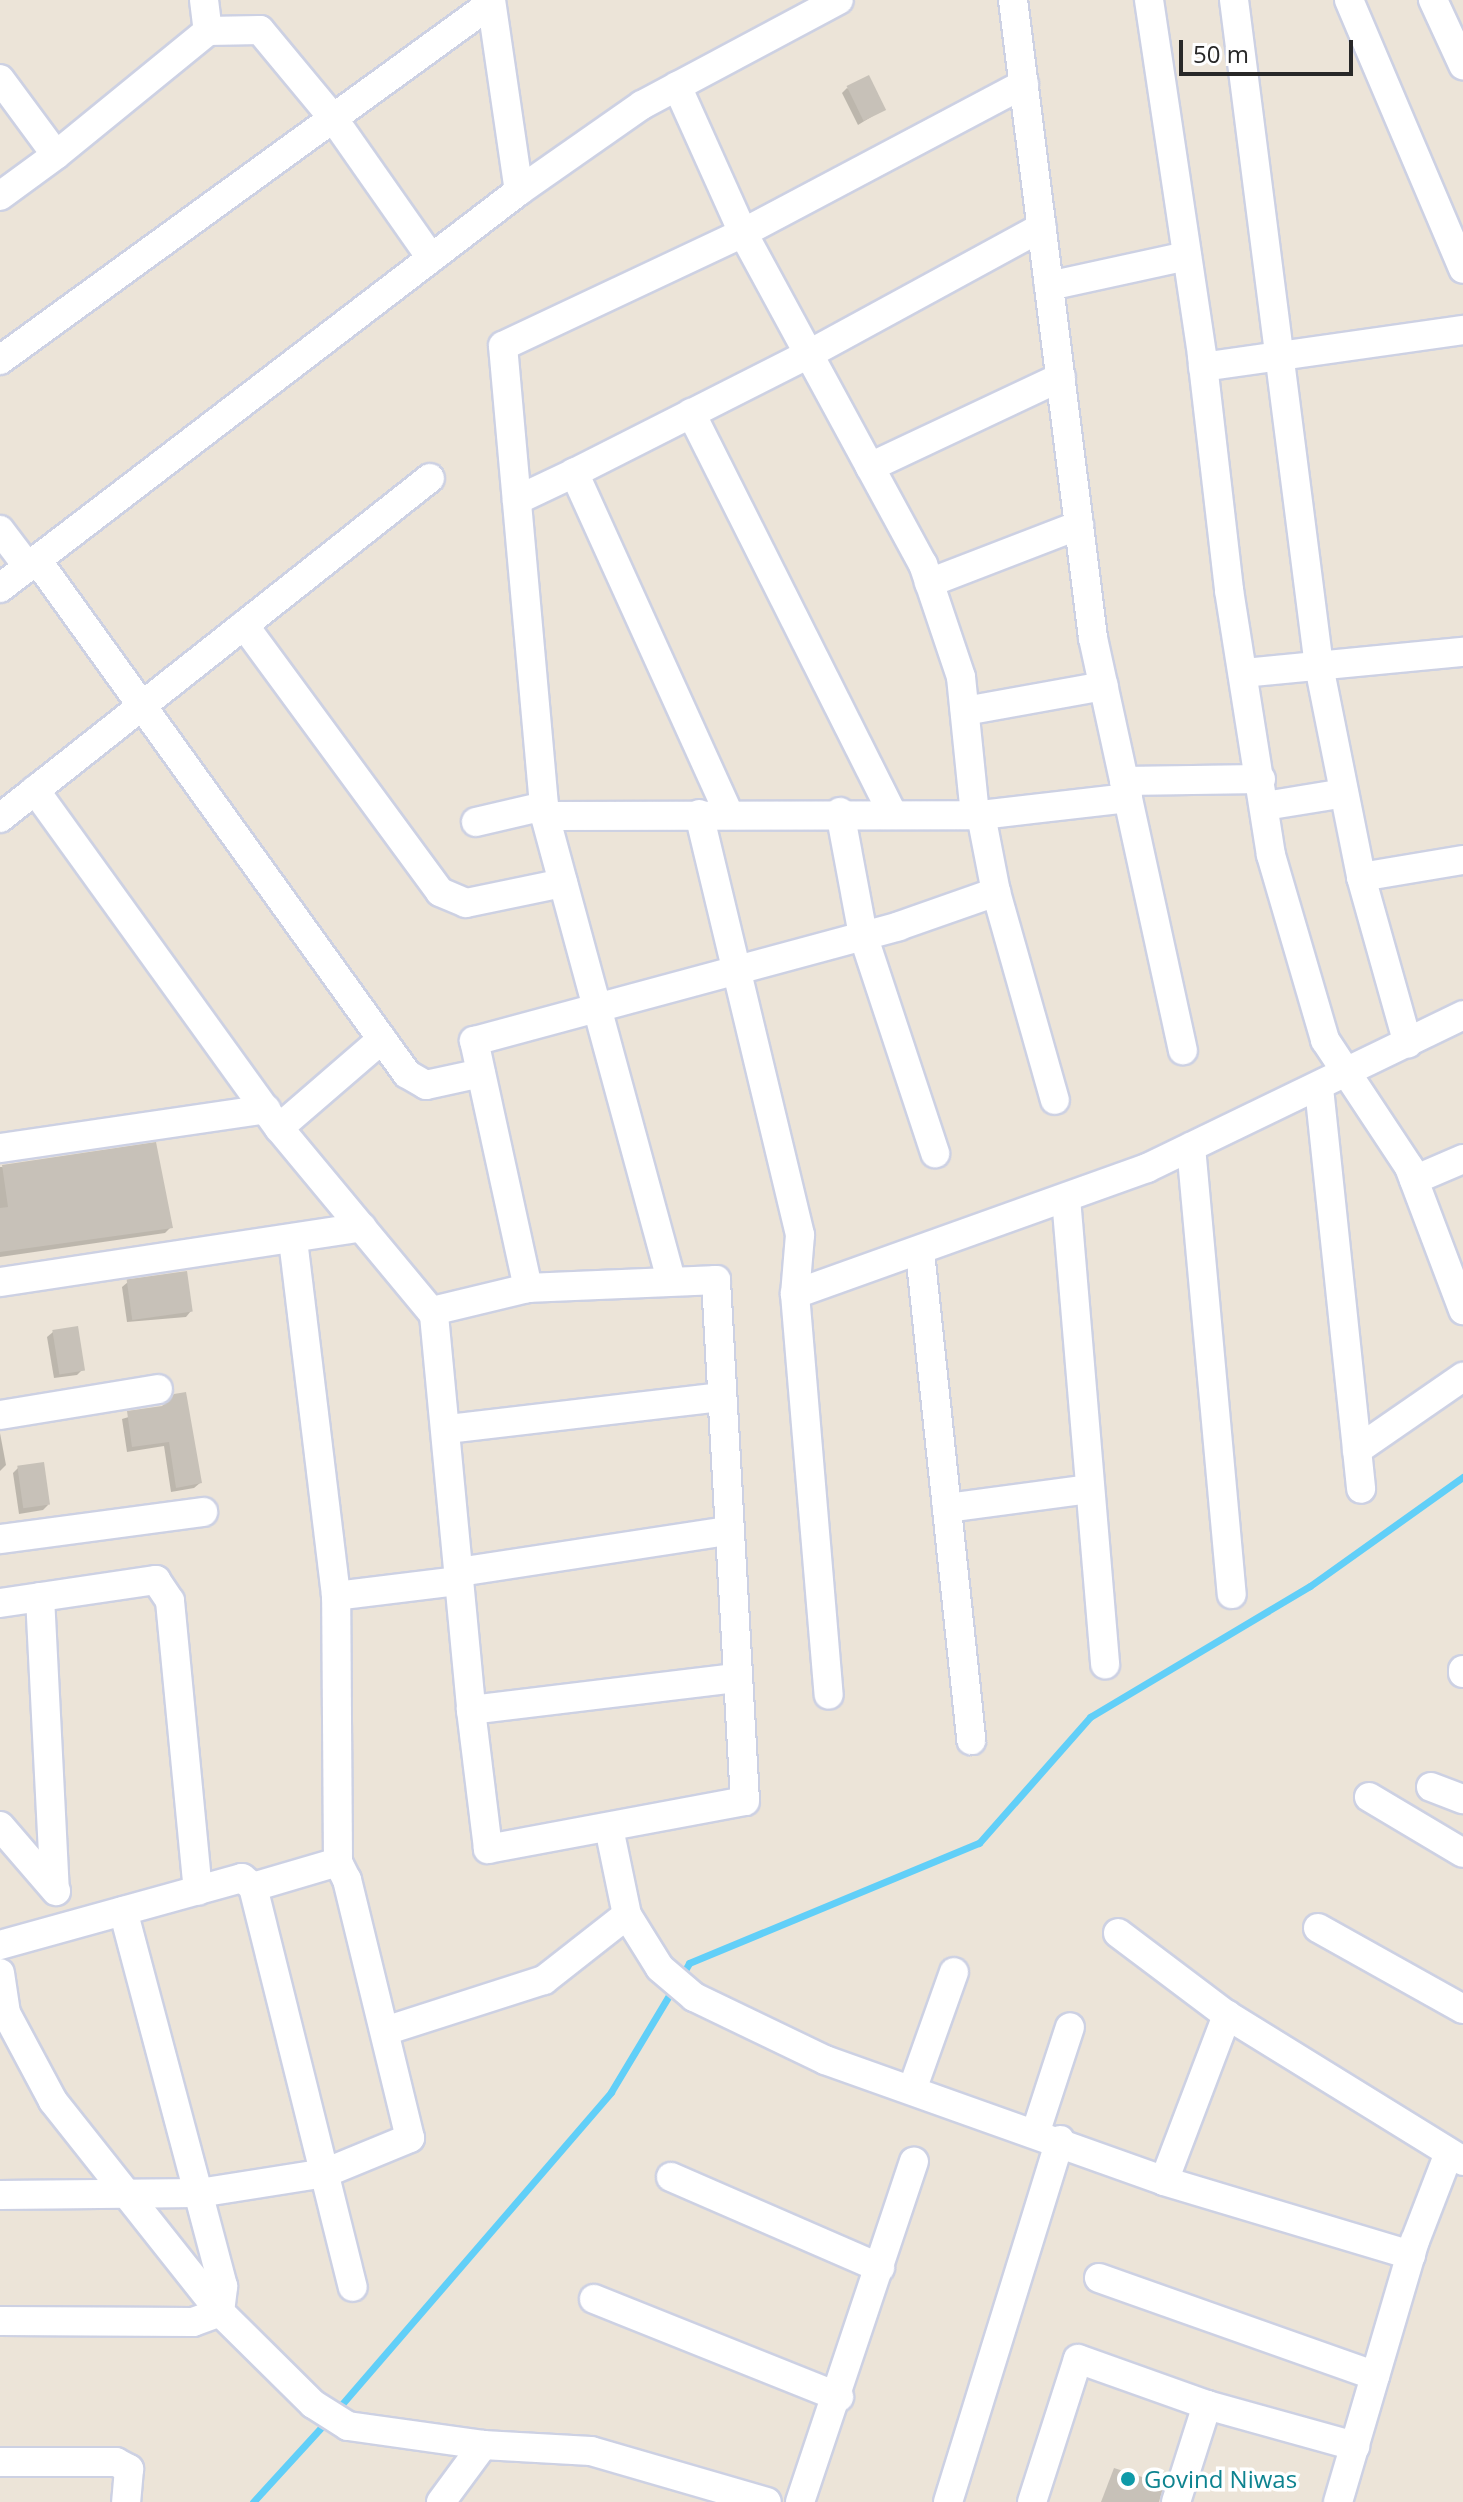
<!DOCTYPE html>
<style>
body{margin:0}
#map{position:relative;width:1463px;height:2502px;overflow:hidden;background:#ece4d8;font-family:"Open Sans",sans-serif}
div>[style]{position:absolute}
.shadow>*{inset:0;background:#0003}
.stream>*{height:7px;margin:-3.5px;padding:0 3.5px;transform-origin:3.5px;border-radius:3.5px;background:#61cff8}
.building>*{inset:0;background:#c7c1b8;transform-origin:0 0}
.roads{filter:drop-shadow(2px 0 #cdd1e3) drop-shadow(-2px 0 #cdd1e3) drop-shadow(0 2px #cdd1e3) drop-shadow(0 -2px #cdd1e3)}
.minor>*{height:28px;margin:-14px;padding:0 14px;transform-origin:14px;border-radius:14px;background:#fff}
.dots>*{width:22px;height:22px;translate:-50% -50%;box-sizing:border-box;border:4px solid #fff;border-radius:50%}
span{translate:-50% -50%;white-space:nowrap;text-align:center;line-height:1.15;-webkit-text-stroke:7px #fff;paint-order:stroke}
.culture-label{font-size:24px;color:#0d838f}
.left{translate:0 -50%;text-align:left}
.scale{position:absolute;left:1179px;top:40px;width:174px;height:36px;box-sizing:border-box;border:4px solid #282828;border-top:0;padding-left:10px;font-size:24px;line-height:28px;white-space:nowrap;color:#282828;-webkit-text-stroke:6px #fff;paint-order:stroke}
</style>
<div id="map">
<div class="shadow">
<i style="clip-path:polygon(847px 88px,884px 109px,858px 125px,842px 93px)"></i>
<i style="clip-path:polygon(0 1167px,2px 1167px,170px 1228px,165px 1233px,0 1257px)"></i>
<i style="clip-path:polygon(128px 1282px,191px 1311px,186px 1317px,127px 1322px,122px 1287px)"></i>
<i style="clip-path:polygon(53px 1332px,83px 1369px,77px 1375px,54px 1378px,47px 1337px)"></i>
<i style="clip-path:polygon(162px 1407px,200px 1483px,194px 1488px,171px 1492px,164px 1446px,127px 1452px,122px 1419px)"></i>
<i style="clip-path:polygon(0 1433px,6px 1465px,0 1471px)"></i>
<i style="clip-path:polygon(18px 1468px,48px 1505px,43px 1510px,19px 1514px,13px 1473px)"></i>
</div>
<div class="stream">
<i style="left:681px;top:1977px;width:16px;rotate:-60deg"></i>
<i style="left:689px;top:1963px;width:314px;rotate:-22.5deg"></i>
<i style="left:979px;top:1843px;width:168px;rotate:-48.6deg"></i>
<i style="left:1090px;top:1717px;width:256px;rotate:-30.8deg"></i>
<i style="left:1310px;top:1586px;width:188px;rotate:-35.5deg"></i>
<i style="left:336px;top:2411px;width:421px;rotate:-49.2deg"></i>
<i style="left:611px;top:2092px;width:122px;rotate:-59deg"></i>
<i style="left:253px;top:2502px;width:111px;rotate:-47.6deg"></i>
</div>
<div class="building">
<i style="left:869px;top:75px;width:39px;height:25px;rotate:64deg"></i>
<i style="clip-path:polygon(156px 1142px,173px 1228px,0 1252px,0 1208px,8px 1207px,2px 1165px)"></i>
<i style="left:187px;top:1271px;width:41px;height:61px;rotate:82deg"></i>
<i style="left:78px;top:1326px;width:45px;height:26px;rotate:81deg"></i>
<i style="clip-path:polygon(186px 1392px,202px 1483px,176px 1488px,169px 1442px,132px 1447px,127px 1411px,162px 1406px,174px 1394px)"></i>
<i style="left:44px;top:1462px;width:43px;height:27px;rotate:82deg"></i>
<i style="clip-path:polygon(1114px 2468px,1164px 2484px,1159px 2502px,1101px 2502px)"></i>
</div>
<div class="roads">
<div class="minor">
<i style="left:204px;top:0;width:31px;rotate:83deg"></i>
<i style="left:208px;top:31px;width:52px;rotate:-1.1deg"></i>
<i style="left:260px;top:30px;width:114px;rotate:50.3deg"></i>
<i style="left:333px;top:118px;width:171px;rotate:55deg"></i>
<i style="left:491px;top:0;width:193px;rotate:81.7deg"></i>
<i style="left:1013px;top:0;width:643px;rotate:82.85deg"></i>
<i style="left:1093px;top:638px;width:422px;rotate:77.7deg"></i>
<i style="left:1149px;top:0;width:360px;rotate:81.5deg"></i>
<i style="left:1202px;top:356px;width:236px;rotate:83.4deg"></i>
<i style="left:1229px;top:590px;width:268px;rotate:81deg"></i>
<i style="left:1271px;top:855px;width:193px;rotate:73.7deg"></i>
<i style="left:1325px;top:1040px;width:152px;rotate:56.5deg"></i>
<i style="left:1409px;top:1167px;width:153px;rotate:69.3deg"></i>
<i style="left:1234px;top:0;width:671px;rotate:82.73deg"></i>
<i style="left:1319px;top:666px;width:215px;rotate:78.7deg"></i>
<i style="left:1361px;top:877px;width:103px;rotate:-9.5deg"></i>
<i style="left:1349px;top:0;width:292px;rotate:67deg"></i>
<i style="left:1433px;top:0;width:72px;rotate:65.2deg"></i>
<i style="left:0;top:79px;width:94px;rotate:53.6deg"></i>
<i style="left:56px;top:155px;width:196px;rotate:-39.2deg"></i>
<i style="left:1024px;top:84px;width:318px;rotate:152.1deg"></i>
<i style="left:743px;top:233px;width:265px;rotate:154.8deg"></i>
<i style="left:503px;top:346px;width:472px;rotate:84.9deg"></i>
<i style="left:545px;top:816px;width:436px;rotate:-0.1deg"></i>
<i style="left:981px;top:815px;width:148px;rotate:-6.6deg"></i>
<i style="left:677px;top:86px;width:161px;rotate:65.8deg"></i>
<i style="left:743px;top:233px;width:377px;rotate:61.5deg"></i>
<i style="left:923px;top:564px;width:119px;rotate:71.4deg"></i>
<i style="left:961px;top:677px;width:139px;rotate:84.2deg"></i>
<i style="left:0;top:196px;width:69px;rotate:-36.2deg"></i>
<i style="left:1049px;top:286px;width:141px;rotate:-12.3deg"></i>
<i style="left:0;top:360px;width:604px;rotate:-35.98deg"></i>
<i style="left:1203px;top:367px;width:263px;rotate:-8.1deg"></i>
<i style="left:691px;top:413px;width:448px;rotate:63.3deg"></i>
<i style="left:870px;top:467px;width:211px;rotate:-25.2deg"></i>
<i style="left:517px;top:500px;width:63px;rotate:-25.3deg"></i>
<i style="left:0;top:530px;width:46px;rotate:52.9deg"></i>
<i style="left:37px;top:560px;width:633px;rotate:54.25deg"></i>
<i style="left:407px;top:1074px;width:22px;rotate:30deg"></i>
<i style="left:426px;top:1085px;width:56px;rotate:-12.3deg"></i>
<i style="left:929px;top:583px;width:161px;rotate:-21.1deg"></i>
<i style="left:0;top:588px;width:653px;rotate:-37.41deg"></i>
<i style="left:519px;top:191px;width:150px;rotate:-35deg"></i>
<i style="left:642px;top:105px;width:223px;rotate:-28.1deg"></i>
<i style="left:244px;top:625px;width:331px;rotate:53.7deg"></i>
<i style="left:440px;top:892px;width:28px;rotate:23deg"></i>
<i style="left:466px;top:903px;width:99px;rotate:-11.7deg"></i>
<i style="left:1243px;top:673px;width:221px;rotate:-5.5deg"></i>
<i style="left:965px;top:711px;width:141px;rotate:-10.2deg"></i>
<i style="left:1124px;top:781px;width:137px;rotate:-0.8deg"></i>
<i style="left:35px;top:790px;width:417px;rotate:54.2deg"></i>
<i style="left:279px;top:1128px;width:243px;rotate:50.3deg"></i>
<i style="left:434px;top:1315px;width:397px;rotate:84.6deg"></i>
<i style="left:471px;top:1710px;width:265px;rotate:-6.9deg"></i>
<i style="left:1265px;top:806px;width:80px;rotate:-9.3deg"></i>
<i style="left:840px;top:812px;width:125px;rotate:79.4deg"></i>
<i style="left:863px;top:935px;width:230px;rotate:71.7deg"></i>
<i style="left:699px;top:814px;width:433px;rotate:76.5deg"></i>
<i style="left:800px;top:1235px;width:59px;rotate:94.8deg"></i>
<i style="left:795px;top:1294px;width:402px;rotate:85.2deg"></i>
<i style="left:729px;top:814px;width:375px;rotate:-114.4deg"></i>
<i style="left:574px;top:473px;width:263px;rotate:-26.9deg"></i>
<i style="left:809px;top:354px;width:265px;rotate:-28.6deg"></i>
<i style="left:981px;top:815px;width:78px;rotate:79deg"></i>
<i style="left:996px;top:892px;width:216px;rotate:74.2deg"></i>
<i style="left:545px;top:816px;width:481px;rotate:74.8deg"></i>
<i style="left:0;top:818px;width:548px;rotate:-38.33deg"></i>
<i style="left:476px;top:822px;width:70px;rotate:-13.2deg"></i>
<i style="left:1361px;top:877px;width:173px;rotate:74.3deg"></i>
<i style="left:1319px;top:1088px;width:403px;rotate:84deg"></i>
<i style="left:279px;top:1128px;width:136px;rotate:-40.8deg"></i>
<i style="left:1191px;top:1147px;width:449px;rotate:84.8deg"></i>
<i style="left:0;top:1148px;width:269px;rotate:-8.3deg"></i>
<i style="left:1414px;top:1180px;width:53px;rotate:-23.2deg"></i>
<i style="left:1066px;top:1198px;width:468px;rotate:85.2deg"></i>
<i style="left:293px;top:1240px;width:359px;rotate:83.1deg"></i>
<i style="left:336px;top:1596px;width:124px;rotate:-7deg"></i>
<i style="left:920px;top:1252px;width:491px;rotate:84deg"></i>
<i style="left:0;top:1282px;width:366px;rotate:-8.6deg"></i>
<i style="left:795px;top:1294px;width:374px;rotate:-19.7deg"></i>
<i style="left:1147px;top:1168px;width:351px;rotate:-25.8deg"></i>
<i style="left:432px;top:1311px;width:99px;rotate:-13.5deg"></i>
<i style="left:0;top:1415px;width:160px;rotate:-9.3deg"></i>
<i style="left:448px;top:1429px;width:275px;rotate:-6.7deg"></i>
<i style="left:1357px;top:1450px;width:129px;rotate:-34.6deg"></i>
<i style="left:947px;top:1508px;width:144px;rotate:-7.6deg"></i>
<i style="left:0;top:1539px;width:205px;rotate:-7.6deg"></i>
<i style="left:459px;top:1572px;width:272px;rotate:-8.7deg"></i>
<i style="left:40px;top:1597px;width:292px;rotate:87.1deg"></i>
<i style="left:0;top:1603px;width:158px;rotate:-8.4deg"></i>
<i style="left:156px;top:1580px;width:25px;rotate:56deg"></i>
<i style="left:170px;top:1601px;width:291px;rotate:84.5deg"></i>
<i style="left:1463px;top:1670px;width:3px;rotate:90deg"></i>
<i style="left:471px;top:1710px;width:140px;rotate:83deg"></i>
<i style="left:488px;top:1849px;width:261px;rotate:-10.6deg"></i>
<i style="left:745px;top:1801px;width:522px;rotate:-93.19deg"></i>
<i style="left:716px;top:1280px;width:188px;rotate:177.6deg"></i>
<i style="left:528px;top:1288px;width:253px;rotate:-102.3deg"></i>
<i style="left:474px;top:1041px;width:440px;rotate:-15.1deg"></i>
<i style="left:899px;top:926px;width:103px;rotate:-19.3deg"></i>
<i style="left:1431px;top:1787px;width:34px;rotate:21deg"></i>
<i style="left:1369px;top:1797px;width:109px;rotate:30.8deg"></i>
<i style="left:0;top:1826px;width:86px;rotate:49.3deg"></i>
<i style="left:609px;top:1828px;width:89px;rotate:78.3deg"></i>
<i style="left:627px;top:1915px;width:62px;rotate:58.1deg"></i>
<i style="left:660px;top:1968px;width:45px;rotate:40.5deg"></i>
<i style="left:694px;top:1997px;width:145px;rotate:25.7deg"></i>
<i style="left:825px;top:2060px;width:360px;rotate:19.6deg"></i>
<i style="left:1164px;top:2181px;width:258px;rotate:16.7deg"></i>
<i style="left:253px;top:1887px;width:89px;rotate:-16.4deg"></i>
<i style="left:1318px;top:1928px;width:166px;rotate:29.2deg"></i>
<i style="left:1118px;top:1933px;width:136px;rotate:37deg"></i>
<i style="left:1227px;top:2015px;width:278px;rotate:31.7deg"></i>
<i style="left:0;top:1945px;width:251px;rotate:-15.5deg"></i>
<i style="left:242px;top:1878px;width:14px;rotate:39deg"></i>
<i style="left:253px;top:1887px;width:412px;rotate:76deg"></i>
<i style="left:0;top:1973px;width:40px;rotate:81.5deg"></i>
<i style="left:6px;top:2013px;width:100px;rotate:61.9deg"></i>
<i style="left:53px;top:2101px;width:269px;rotate:51.6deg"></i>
<i style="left:220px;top:2312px;width:131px;rotate:44.7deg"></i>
<i style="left:313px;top:2404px;width:41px;rotate:32.2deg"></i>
<i style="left:348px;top:2426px;width:136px;rotate:8deg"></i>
<i style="left:385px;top:2031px;width:167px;rotate:-17.8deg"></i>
<i style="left:544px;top:1980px;width:105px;rotate:-38.1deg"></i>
<i style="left:912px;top:2090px;width:125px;rotate:-70.4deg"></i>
<i style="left:1036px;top:2131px;width:109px;rotate:-71.9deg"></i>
<i style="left:671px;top:2177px;width:228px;rotate:23.5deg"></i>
<i style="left:1164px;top:2181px;width:178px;rotate:-69.2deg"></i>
<i style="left:0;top:2195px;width:199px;rotate:-0.6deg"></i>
<i style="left:199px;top:2193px;width:128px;rotate:-9deg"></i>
<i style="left:325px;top:2173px;width:92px;rotate:-22.4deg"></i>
<i style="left:410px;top:2138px;width:266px;rotate:-103.7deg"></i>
<i style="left:347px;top:1880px;width:20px;rotate:-117deg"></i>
<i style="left:338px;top:1862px;width:266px;rotate:-90.4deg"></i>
<i style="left:1099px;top:2278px;width:293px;rotate:19.5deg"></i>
<i style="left:594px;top:2299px;width:264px;rotate:21.8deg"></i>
<i style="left:0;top:2321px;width:193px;rotate:0.3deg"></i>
<i style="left:193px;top:2322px;width:29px;rotate:-20deg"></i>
<i style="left:220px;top:2312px;width:26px;rotate:-83deg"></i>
<i style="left:223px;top:2286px;width:388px;rotate:-104.9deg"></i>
<i style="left:0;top:2462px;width:116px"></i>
<i style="left:116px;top:2462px;width:15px;rotate:28deg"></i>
<i style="left:129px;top:2469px;width:33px;rotate:95deg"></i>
<i style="left:441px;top:2502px;width:71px;rotate:-53.6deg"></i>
<i style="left:483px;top:2445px;width:108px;rotate:3.2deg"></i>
<i style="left:591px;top:2451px;width:183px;rotate:16.2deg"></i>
<i style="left:800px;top:2502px;width:359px;rotate:-71.5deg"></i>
<i style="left:948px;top:2502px;width:379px;rotate:-72.8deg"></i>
<i style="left:1032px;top:2502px;width:150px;rotate:-72.2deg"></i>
<i style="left:1078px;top:2359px;width:137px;rotate:19.6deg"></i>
<i style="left:1207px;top:2405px;width:154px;rotate:15.5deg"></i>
<i style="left:1176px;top:2502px;width:102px;rotate:-72.3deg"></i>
<i style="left:1338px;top:2502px;width:272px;rotate:-73.6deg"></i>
<i style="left:1415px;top:2241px;width:94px;rotate:-68.9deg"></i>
</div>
</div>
<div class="dots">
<i style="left:1128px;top:2479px;background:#0f9aa8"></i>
</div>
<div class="culture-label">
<span class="left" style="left:1144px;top:2479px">Govind Niwas</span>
</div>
<div class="scale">50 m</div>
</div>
